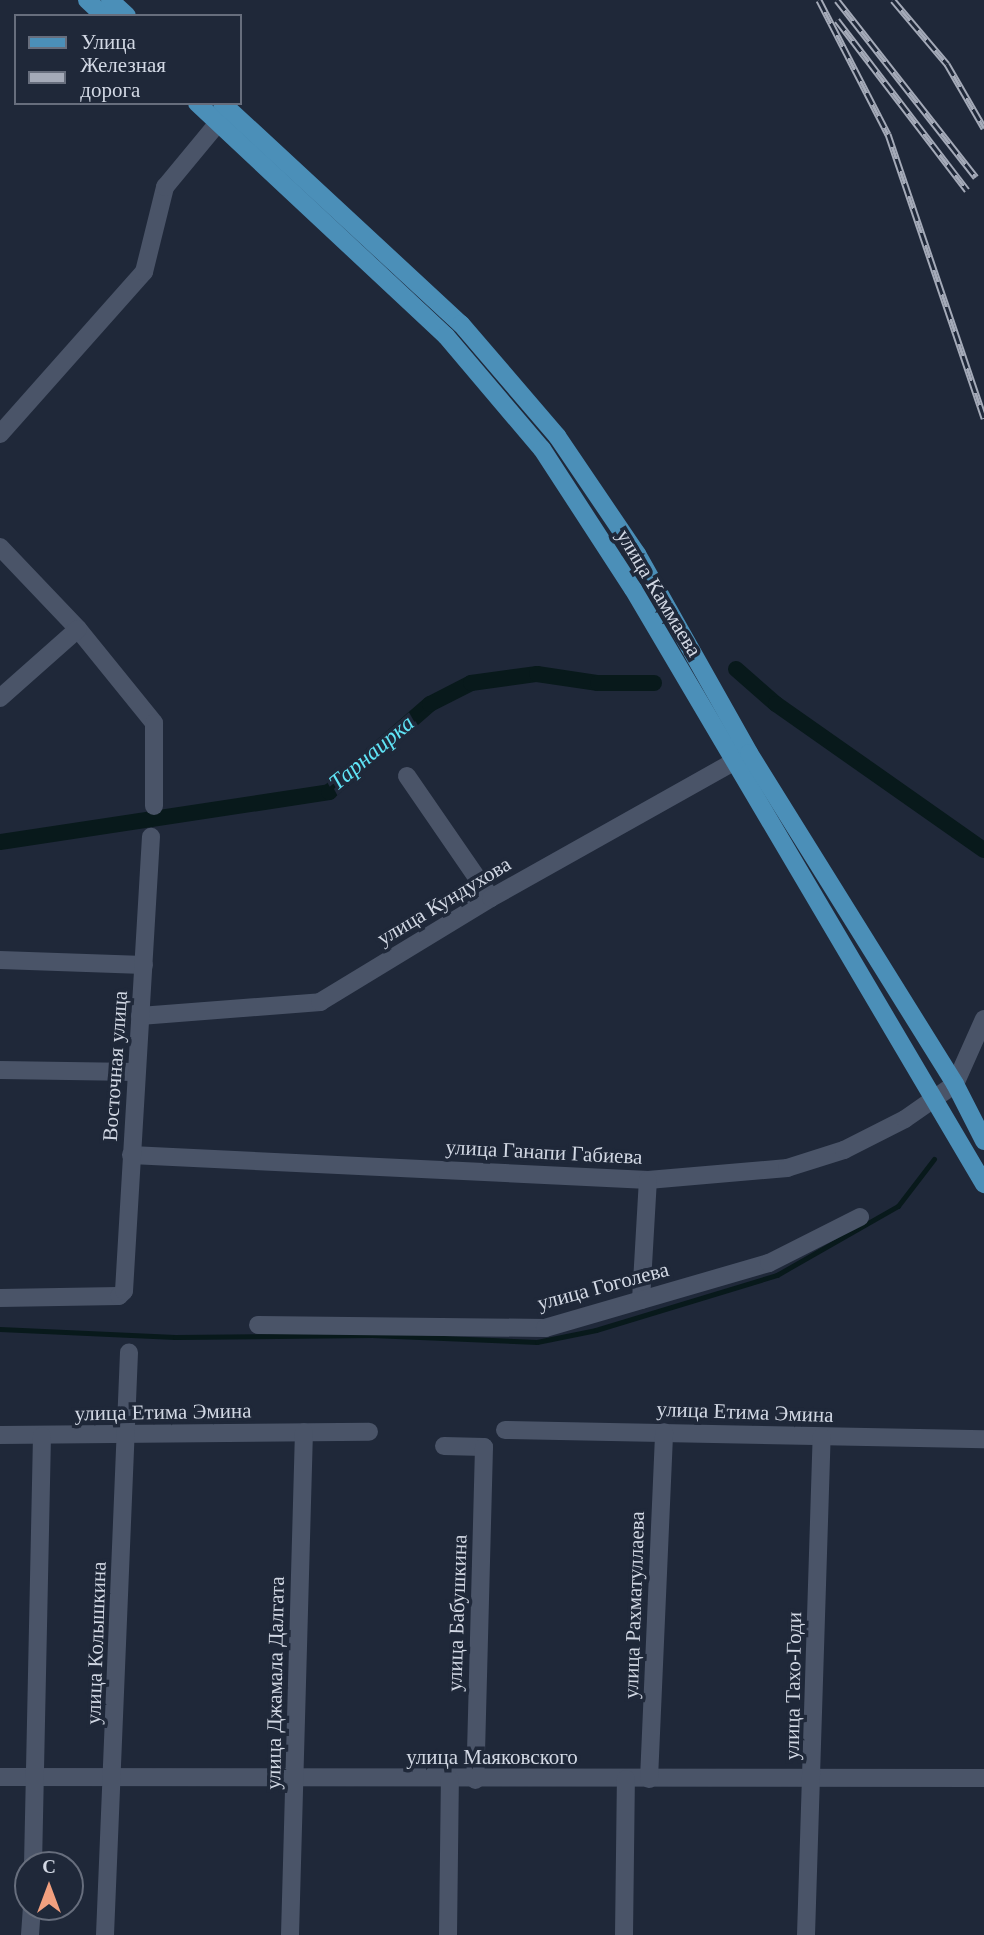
<!DOCTYPE html>
<meta charset="utf-8">
<style>
body{margin:0}
#map{position:relative;width:984px;height:1935px;overflow:hidden;background:#1f2839;font-family:Georgia,serif}
div>[style]{position:absolute}
.stream>*{height:4.5px;margin:-2.25px;padding:0 2.25px;transform-origin:2.25px;border-radius:2.25px;background:#08191b}
.canal>*{height:16px;margin:-8px;padding:0 8px;transform-origin:8px;border-radius:8px;background:#08191b}
.minor>*{height:18px;margin:-9px;padding:0 9px;transform-origin:9px;border-radius:9px;background:#4a5468}
.major>*{height:18px;margin:-9px;padding:0 9px;transform-origin:9px;border-radius:9px;background:#4b8fb8}
.rail>*{height:7px;margin-top:-3.5px;transform-origin:0;background:repeating-linear-gradient(90deg,#1f2839 0 13px,#a4aab8 0 26px);box-sizing:border-box;border-block:2px solid #a4aab8}
span{translate:-50% -50%;white-space:nowrap;text-align:center;line-height:1.15;-webkit-text-stroke:7px #1f2839;paint-order:stroke}
.street-label{font-size:21px;color:#d2d8e4}
.water-label{font-size:23px;color:#60e5f7;font-style:italic}
.legend{position:absolute;left:14px;top:14px;width:228px;height:91px;box-sizing:border-box;background:#1f2839;border:2px solid #676e7d;margin:0;padding:9px 12px;list-style:none;font-size:21px;color:#d2d8e4}
.legend li{display:flex;align-items:center;gap:14px;height:35px}
.legend b{width:35px;border:2px solid #676e7d}
.north{position:absolute;left:14px;top:1851px;width:70px;height:70px;box-sizing:border-box;background:#1f2839;border:2px solid #676e7d;border-radius:50%;rotate:0deg;font-size:19px;font-weight:700;line-height:28px;text-align:center;color:#d2d8e4}
.north::after{content:'';display:block;margin:auto;width:24px;height:32px;background:#f2a07f;clip-path:polygon(50% 0,100% 100%,50% 72%,0 100%)}
</style>
<div id="map">
<div class="stream">
<i style="left:0;top:1329px;width:175px;rotate:2.6deg"></i>
<i style="left:175px;top:1337px;width:197px;rotate:-0.6deg"></i>
<i style="left:372px;top:1335px;width:165px;rotate:2.4deg"></i>
<i style="left:537px;top:1342px;width:60px;rotate:-11.5deg"></i>
<i style="left:596px;top:1330px;width:189px;rotate:-16.9deg"></i>
<i style="left:777px;top:1275px;width:139px;rotate:-29.7deg"></i>
<i style="left:898px;top:1206px;width:59px;rotate:-52.5deg"></i>
</div>
<div class="canal">
<i style="left:736px;top:669px;width:53px;rotate:41.2deg"></i>
<i style="left:776px;top:704px;width:254px;rotate:35.1deg"></i>
<i style="left:0;top:842px;width:333px;rotate:-8.6deg"></i>
<i style="left:329px;top:792px;width:134px;rotate:-41.1deg"></i>
<i style="left:430px;top:704px;width:46px;rotate:-27.1deg"></i>
<i style="left:471px;top:683px;width:67px;rotate:-7.8deg"></i>
<i style="left:537px;top:674px;width:62px;rotate:8.4deg"></i>
<i style="left:598px;top:683px;width:56px"></i>
</div>
<div class="minor">
<i style="left:0;top:434px;width:217px;rotate:-48.4deg"></i>
<i style="left:144px;top:272px;width:88px;rotate:-76.1deg"></i>
<i style="left:165px;top:187px;width:97px;rotate:-50.4deg"></i>
<i style="left:0;top:547px;width:113px;rotate:46.4deg"></i>
<i style="left:78px;top:629px;width:121px;rotate:51deg"></i>
<i style="left:154px;top:723px;width:83px;rotate:90deg"></i>
<i style="left:0;top:698px;width:104px;rotate:-41.5deg"></i>
<i style="left:407px;top:776px;width:148px;rotate:55.5deg"></i>
<i style="left:0;top:960px;width:144px;rotate:2deg"></i>
<i style="left:140px;top:1016px;width:181px;rotate:-4.4deg"></i>
<i style="left:320px;top:1002px;width:200px;rotate:-31.3deg"></i>
<i style="left:491px;top:898px;width:295px;rotate:-29.3deg"></i>
<i style="left:0;top:1070px;width:136px;rotate:0.8deg"></i>
<i style="left:131px;top:1155px;width:518px;rotate:2.77deg"></i>
<i style="left:648px;top:1180px;width:140px;rotate:-4.9deg"></i>
<i style="left:787px;top:1168px;width:60px;rotate:-17.5deg"></i>
<i style="left:844px;top:1150px;width:68px;rotate:-26.9deg"></i>
<i style="left:905px;top:1119px;width:61px;rotate:-35deg"></i>
<i style="left:955px;top:1084px;width:71px;rotate:-66deg"></i>
<i style="left:0;top:1298px;width:119px;rotate:-1deg"></i>
<i style="left:119px;top:1296px;width:7px;rotate:-45deg"></i>
<i style="left:124px;top:1291px;width:455px;rotate:-86.6deg"></i>
<i style="left:641px;top:1300px;width:120px;rotate:-86.7deg"></i>
<i style="left:258px;top:1325px;width:287px;rotate:0.6deg"></i>
<i style="left:545px;top:1328px;width:233px;rotate:-16.2deg"></i>
<i style="left:769px;top:1263px;width:102px;rotate:-26.8deg"></i>
<i style="left:505px;top:1430px;width:479px;rotate:1.1deg"></i>
<i style="left:0;top:1435px;width:369px;rotate:-0.5deg"></i>
<i style="left:444px;top:1446px;width:40px;rotate:1.4deg"></i>
<i style="left:484px;top:1447px;width:333px;rotate:91.5deg"></i>
<i style="left:0;top:1777px;width:984px;rotate:0.06deg"></i>
<i style="left:649px;top:1779px;width:347px;rotate:-87.5deg"></i>
<i style="left:33px;top:1865px;width:429px;rotate:-88.8deg"></i>
<i style="left:30px;top:1935px;width:28px;rotate:-86deg"></i>
<i style="left:105px;top:1935px;width:583px;rotate:-87.64deg"></i>
<i style="left:290px;top:1935px;width:503px;rotate:-88.41deg"></i>
<i style="left:448px;top:1935px;width:155px;rotate:-89.3deg"></i>
<i style="left:624px;top:1935px;width:156px;rotate:-89.3deg"></i>
<i style="left:806px;top:1935px;width:498px;rotate:-88.2deg"></i>
</div>
<div class="major">
<i style="left:87px;top:0;width:23px;rotate:43deg"></i>
<i style="left:110px;top:0;width:23px;rotate:43deg"></i>
<i style="left:197px;top:103px;width:341px;rotate:43.1deg"></i>
<i style="left:446px;top:336px;width:148px;rotate:49.7deg"></i>
<i style="left:542px;top:449px;width:167px;rotate:57deg"></i>
<i style="left:633px;top:589px;width:691px;rotate:59.46deg"></i>
<i style="left:222px;top:103px;width:326px;rotate:42.8deg"></i>
<i style="left:461px;top:324px;width:148px;rotate:49.4deg"></i>
<i style="left:557px;top:436px;width:143px;rotate:55.9deg"></i>
<i style="left:637px;top:554px;width:228px;rotate:60.6deg"></i>
<i style="left:749px;top:753px;width:390px;rotate:58.1deg"></i>
<i style="left:955px;top:1084px;width:64px;rotate:63deg"></i>
</div>
<div class="rail">
<i style="left:819px;top:0;width:151px;rotate:62.8deg"></i>
<i style="left:888px;top:134px;width:300px;rotate:71.3deg"></i>
<i style="left:837px;top:0;width:225px;rotate:51.9deg"></i>
<i style="left:893px;top:0;width:84px;rotate:49.8deg"></i>
<i style="left:947px;top:64px;width:74px;rotate:60deg"></i>
<i style="left:837px;top:20px;width:214px;rotate:52.6deg"></i>
</div>
<div class="street-label">
<span style="left:659px;top:593px;rotate:59deg">улица Каммаева</span>
<span style="left:444px;top:901px;rotate:-31deg">улица Кундухова</span>
<span style="left:115px;top:1066px;rotate:-86deg">Восточная улица</span>
<span style="left:544px;top:1152px;rotate:3deg">улица Ганапи Габиева</span>
<span style="left:603px;top:1286px;rotate:-15deg">улица Гоголева</span>
<span style="left:163px;top:1412px;rotate:-1deg">улица Етима Эмина</span>
<span style="left:745px;top:1412px;rotate:2deg">улица Етима Эмина</span>
<span style="left:634px;top:1605px;rotate:-88deg">улица Рахматуллаева</span>
<span style="left:457px;top:1613px;rotate:-88deg">улица Бабушкина</span>
<span style="left:96px;top:1643px;rotate:-88deg">улица Колышкина</span>
<span style="left:275px;top:1683px;rotate:-89deg">улица Джамала Далгата</span>
<span style="left:793px;top:1686px;rotate:-89deg">улица Тахо-Годи</span>
<span style="left:492px;top:1757px">улица Маяковского</span>
</div>
<div class="water-label">
<span style="left:372px;top:753px;rotate:-40deg">Тарнаирка</span>
</div>
<ul class="legend">
<li><b style="height:9px;background:#4b8fb8"></b>Улица</li>
<li><b style="height:9px;background:#a4aab8"></b>Железная дорога</li>
</ul>
<div class="north">С</div>
</div>
